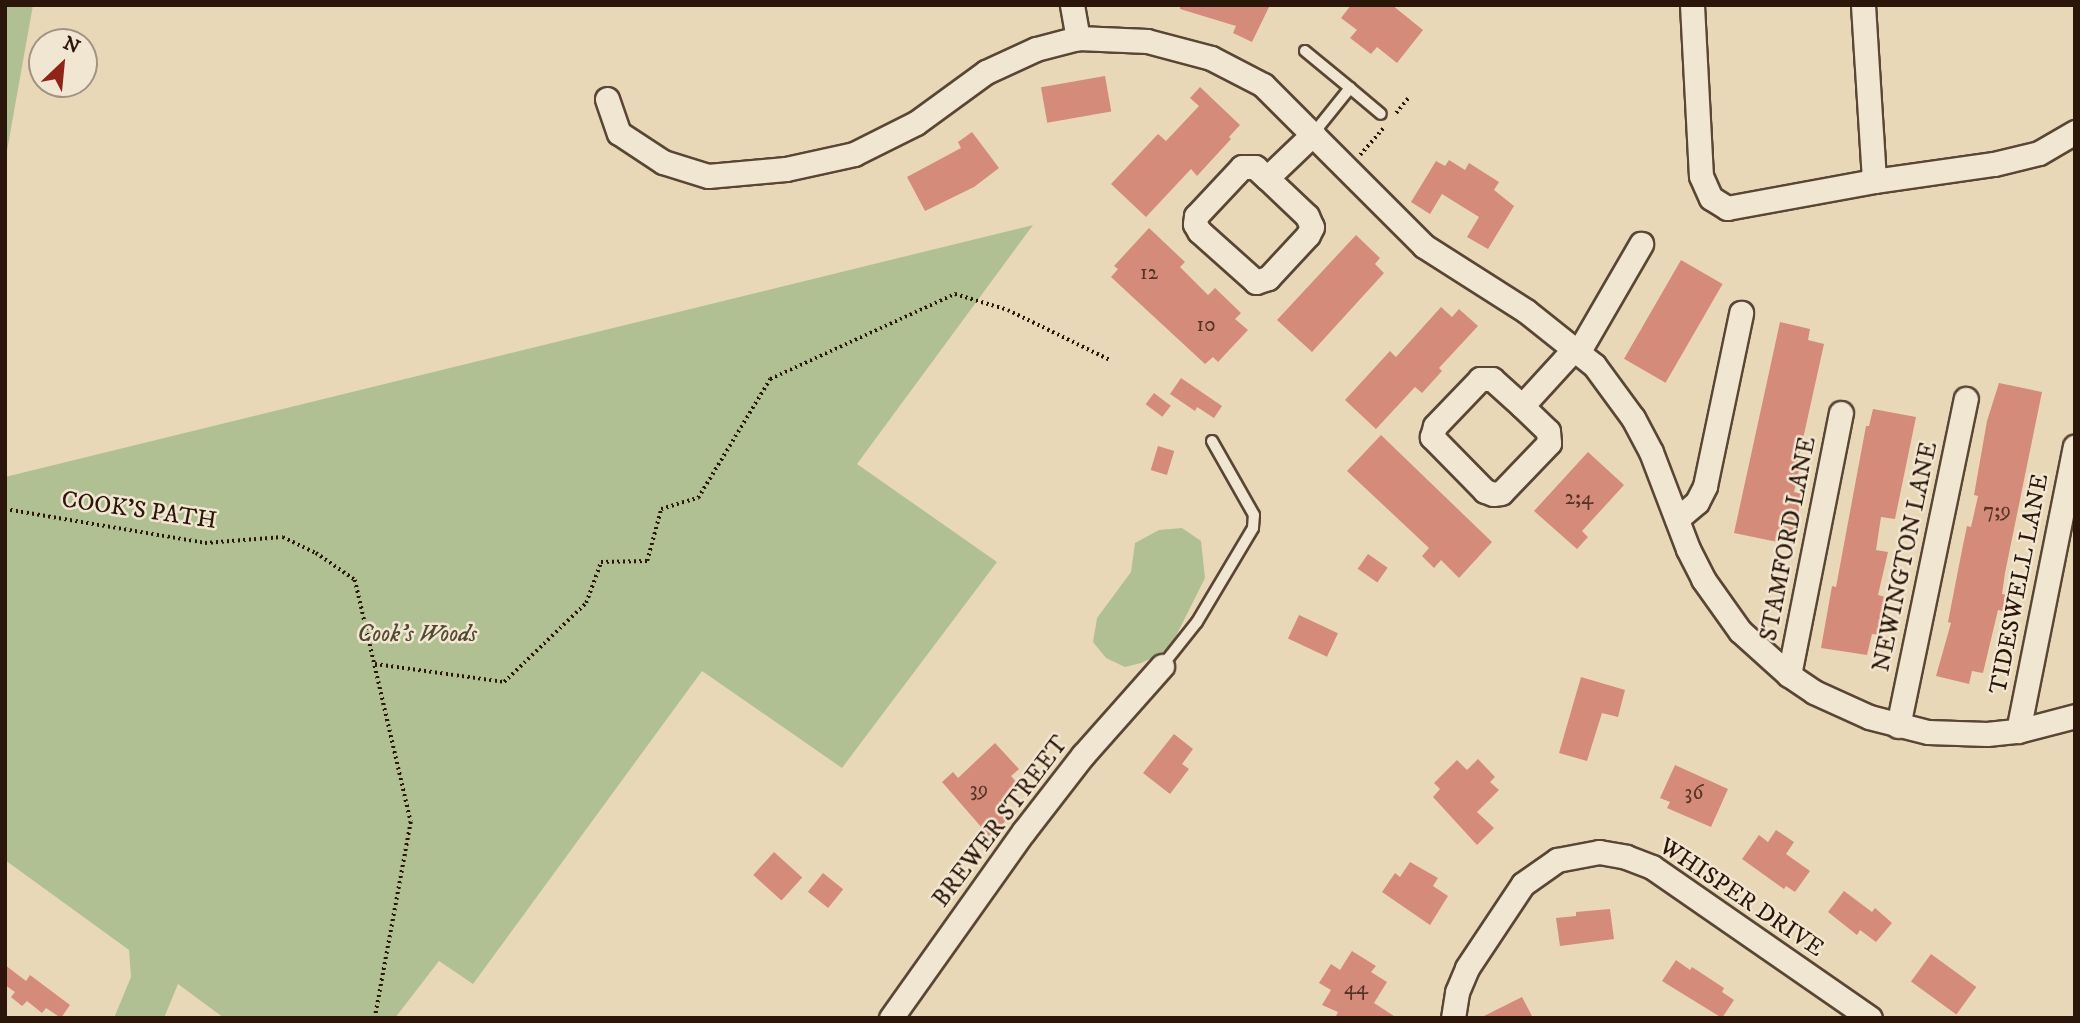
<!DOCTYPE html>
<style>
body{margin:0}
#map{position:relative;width:2080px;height:1023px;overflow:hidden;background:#e9d8b8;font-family:"IM FELL DW Pica",serif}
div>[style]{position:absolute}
.green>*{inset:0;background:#b1c093}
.building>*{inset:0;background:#d48b79;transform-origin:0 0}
.path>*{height:3.5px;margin-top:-1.75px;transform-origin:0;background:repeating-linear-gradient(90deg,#2b1609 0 2px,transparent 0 5.5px)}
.roads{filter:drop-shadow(2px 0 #5a4635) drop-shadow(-2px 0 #5a4635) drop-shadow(0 2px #5a4635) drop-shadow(0 -2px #5a4635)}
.lane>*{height:10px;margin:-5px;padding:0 5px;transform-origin:5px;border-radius:5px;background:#f1e6d1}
.street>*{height:23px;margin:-11.5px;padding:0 11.5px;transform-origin:11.5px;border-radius:11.5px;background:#f1e6d1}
span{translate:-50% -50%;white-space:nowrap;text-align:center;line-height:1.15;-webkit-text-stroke:5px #f1e6d1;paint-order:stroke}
.number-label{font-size:21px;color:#553325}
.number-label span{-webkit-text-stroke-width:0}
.street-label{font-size:24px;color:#2b1609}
.park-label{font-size:24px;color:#534932;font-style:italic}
.frame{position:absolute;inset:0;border:7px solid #2b1609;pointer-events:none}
.north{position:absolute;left:28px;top:28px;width:70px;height:70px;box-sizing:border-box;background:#f1e6d1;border:2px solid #a29381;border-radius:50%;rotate:26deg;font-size:19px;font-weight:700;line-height:28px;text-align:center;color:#2b1609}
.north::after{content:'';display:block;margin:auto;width:24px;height:32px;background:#8f2418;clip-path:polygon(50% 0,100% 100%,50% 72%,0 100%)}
</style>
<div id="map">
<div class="green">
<i style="clip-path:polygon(5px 5px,33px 5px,5px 162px)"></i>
<i style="clip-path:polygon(1033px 225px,857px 464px,997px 562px,842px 768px,702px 671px,473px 984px,439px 961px,395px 1018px,224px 1018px,178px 984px,164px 1018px,114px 1018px,131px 977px,129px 950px,5px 860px,5px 477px)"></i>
<i style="clip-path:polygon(1182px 528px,1201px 541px,1205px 578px,1173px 642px,1161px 654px,1141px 663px,1125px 667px,1106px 658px,1093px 642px,1097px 618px,1131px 572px,1135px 543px,1159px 530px)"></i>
</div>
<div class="building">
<i style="clip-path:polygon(1180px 5px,1270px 5px,1252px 42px,1233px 33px,1236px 26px,1180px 9px)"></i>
<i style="clip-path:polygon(1351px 5px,1392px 5px,1423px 30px,1397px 63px,1377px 47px,1371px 54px,1350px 38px,1357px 30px,1341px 18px)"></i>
<i style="left:1105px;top:76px;width:36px;height:65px;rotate:80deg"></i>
<i style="clip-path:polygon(1200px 87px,1240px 125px,1229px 137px,1231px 139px,1197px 176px,1191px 169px,1146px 217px,1111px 184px,1158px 134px,1166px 141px,1199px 106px,1190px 98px)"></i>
<i style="clip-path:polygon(972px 132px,999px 168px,974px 187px,925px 211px,907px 177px,961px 148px,958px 142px)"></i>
<i style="clip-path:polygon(1449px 160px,1465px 170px,1469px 163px,1499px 182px,1494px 190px,1514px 206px,1488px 249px,1467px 237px,1479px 217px,1442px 194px,1430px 214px,1411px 202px,1436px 161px,1445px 166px)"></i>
<i style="clip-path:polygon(1149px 228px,1185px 262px,1180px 267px,1208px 295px,1215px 288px,1241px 313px,1235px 319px,1248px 330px,1218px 362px,1213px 357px,1205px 364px,1111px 277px,1118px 269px,1114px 266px)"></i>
<i style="clip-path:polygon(1356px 235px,1380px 258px,1375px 264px,1384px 273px,1312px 352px,1277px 320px)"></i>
<i style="left:1681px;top:260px;width:48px;height:114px;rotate:30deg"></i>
<i style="clip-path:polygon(1441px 307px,1452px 317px,1459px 309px,1478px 326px,1439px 368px,1442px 371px,1422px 393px,1415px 387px,1376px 429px,1345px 400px,1390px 351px,1396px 357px)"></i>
<i style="clip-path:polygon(1780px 322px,1810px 329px,1808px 340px,1824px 344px,1797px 466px,1800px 466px,1794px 492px,1802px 494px,1792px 545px,1734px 533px)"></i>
<i style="clip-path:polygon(1181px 378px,1222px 406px,1214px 418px,1197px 407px,1195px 411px,1170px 394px)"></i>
<i style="clip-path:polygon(1999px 383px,2042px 392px,2005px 573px,2002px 594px,2012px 596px,2008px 612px,1998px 610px,1983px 673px,1972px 671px,1969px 684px,1936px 676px,1951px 623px,1948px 622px,1962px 550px,1967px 526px,1971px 527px,1978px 496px,1974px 495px,1987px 421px)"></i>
<i style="left:1154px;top:393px;width:21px;height:14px;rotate:37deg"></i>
<i style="clip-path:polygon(1873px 409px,1916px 417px,1895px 519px,1881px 517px,1876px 550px,1888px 552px,1878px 595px,1889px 598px,1881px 635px,1872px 634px,1867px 655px,1821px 648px,1832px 586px,1836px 587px,1866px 426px,1869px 426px)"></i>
<i style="clip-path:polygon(1381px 435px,1492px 542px,1459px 578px,1441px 560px,1434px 568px,1422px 556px,1429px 548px,1347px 471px)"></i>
<i style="left:1158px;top:446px;width:17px;height:25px;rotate:17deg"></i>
<i style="clip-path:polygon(1588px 452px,1624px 485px,1582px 531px,1588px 537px,1577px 549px,1534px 511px)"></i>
<i style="left:1368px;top:554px;width:24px;height:18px;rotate:35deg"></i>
<i style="left:1299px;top:615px;width:43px;height:26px;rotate:25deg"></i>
<i style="clip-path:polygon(1581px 677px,1625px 690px,1618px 717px,1602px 713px,1587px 761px,1559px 753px)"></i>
<i style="clip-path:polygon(1174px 734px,1193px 749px,1182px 764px,1189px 769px,1170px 794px,1143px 773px)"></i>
<i style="clip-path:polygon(995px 743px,1019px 769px,1011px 776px,1019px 785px,996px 806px,1008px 819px,989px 836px,942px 782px,953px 772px,958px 778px)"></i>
<i style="clip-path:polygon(1478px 759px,1495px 777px,1490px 782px,1499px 790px,1477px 812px,1494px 828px,1477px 845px,1433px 797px,1440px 789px,1434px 783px,1457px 760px,1467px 770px)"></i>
<i style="clip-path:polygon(1675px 765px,1728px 789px,1711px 827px,1667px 808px,1670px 802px,1660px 798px)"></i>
<i style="clip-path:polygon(1776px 830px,1794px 842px,1786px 854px,1810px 871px,1795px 892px,1786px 886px,1784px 889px,1742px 859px,1759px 835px,1768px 842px)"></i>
<i style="left:774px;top:852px;width:38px;height:31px;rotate:42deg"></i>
<i style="clip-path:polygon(1410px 862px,1438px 878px,1433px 886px,1448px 896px,1430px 925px,1382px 892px,1395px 873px,1400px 877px)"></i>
<i style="left:823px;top:873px;width:26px;height:24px;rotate:39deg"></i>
<i style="clip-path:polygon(1844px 891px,1872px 912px,1875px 908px,1892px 923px,1876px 942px,1860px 930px,1857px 935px,1828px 912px)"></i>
<i style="clip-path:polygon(1610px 909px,1614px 939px,1560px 946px,1556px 918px,1576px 916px,1576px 912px)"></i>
<i style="clip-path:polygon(1352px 951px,1376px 966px,1371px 972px,1387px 982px,1374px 1003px,1397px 1018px,1335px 1018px,1338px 1012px,1322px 1005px,1331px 990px,1319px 983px,1331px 964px,1340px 970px)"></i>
<i style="left:1931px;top:954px;width:56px;height:34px;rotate:36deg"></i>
<i style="clip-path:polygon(1676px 960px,1690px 970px,1692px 967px,1724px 988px,1722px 992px,1734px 1000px,1722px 1018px,1662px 981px)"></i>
<i style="clip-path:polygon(5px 965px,26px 981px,30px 975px,70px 1005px,61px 1018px,46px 1008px,42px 1013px,27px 1001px,22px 1006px,11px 997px,15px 992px,5px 985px)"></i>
<i style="clip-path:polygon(1522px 997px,1533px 1018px,1480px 1018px)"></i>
</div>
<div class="path">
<i style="left:1396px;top:113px;width:19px;rotate:-51deg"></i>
<i style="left:1360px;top:155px;width:37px;rotate:-49deg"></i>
<i style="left:5px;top:509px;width:203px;rotate:9.6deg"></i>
<i style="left:205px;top:543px;width:78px;rotate:-4.4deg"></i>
<i style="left:283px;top:537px;width:37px;rotate:26deg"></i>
<i style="left:316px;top:553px;width:47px;rotate:34.7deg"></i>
<i style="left:355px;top:580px;width:248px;rotate:77deg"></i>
<i style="left:411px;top:822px;width:199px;rotate:100.4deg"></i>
<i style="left:375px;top:664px;width:130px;rotate:7.9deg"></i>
<i style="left:504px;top:682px;width:114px;rotate:-43.9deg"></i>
<i style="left:586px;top:603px;width:44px;rotate:-69.9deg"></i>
<i style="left:601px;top:562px;width:46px;rotate:-1.2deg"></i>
<i style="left:647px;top:561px;width:54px;rotate:-74.9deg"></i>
<i style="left:661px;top:509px;width:39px;rotate:-17deg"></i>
<i style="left:698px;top:498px;width:139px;rotate:-58.8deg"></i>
<i style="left:770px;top:379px;width:204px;rotate:-24.7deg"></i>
<i style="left:955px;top:294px;width:55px;rotate:16.8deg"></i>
<i style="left:1008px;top:310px;width:114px;rotate:26.1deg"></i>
</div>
<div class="roads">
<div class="lane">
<i style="left:1305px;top:51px;width:58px;rotate:39.4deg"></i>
<i style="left:1350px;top:88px;width:59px;rotate:128.8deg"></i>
<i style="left:1350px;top:88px;width:40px;rotate:40deg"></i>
<i style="left:1162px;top:666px;width:56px;rotate:-51.5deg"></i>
<i style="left:1197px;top:622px;width:109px;rotate:-59.2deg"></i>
<i style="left:1253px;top:528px;width:13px;rotate:-86deg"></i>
<i style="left:1254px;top:515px;width:85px;rotate:-119.6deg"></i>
</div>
<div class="street">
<i style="left:1072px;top:5px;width:34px;rotate:80deg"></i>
<i style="left:1692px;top:5px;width:171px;rotate:87deg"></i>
<i style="left:1701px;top:176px;width:24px;rotate:66deg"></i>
<i style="left:1711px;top:198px;width:19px;rotate:32deg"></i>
<i style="left:1727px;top:208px;width:149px;rotate:-10.4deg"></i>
<i style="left:1874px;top:181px;width:121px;rotate:-8.1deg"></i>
<i style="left:1994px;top:164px;width:46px;rotate:-13.7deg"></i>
<i style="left:2039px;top:153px;width:42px;rotate:-30.3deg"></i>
<i style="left:1863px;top:5px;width:176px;rotate:86.4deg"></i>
<i style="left:607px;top:99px;width:36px;rotate:71deg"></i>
<i style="left:619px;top:133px;width:53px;rotate:33.4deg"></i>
<i style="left:663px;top:162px;width:47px;rotate:17.3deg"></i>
<i style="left:708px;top:176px;width:78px;rotate:-5.1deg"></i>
<i style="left:786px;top:169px;width:70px;rotate:-12.4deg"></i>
<i style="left:854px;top:154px;width:69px;rotate:-26.6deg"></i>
<i style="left:916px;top:123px;width:87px;rotate:-36.1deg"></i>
<i style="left:986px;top:72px;width:55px;rotate:-24.7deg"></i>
<i style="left:1036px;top:49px;width:43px;rotate:-14.7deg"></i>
<i style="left:1078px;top:38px;width:69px;rotate:2.5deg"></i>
<i style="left:1147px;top:41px;width:66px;rotate:14.9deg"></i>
<i style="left:1211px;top:58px;width:59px;rotate:27.4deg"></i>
<i style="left:1263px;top:85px;width:228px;rotate:45deg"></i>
<i style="left:1424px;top:246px;width:121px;rotate:32.5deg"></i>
<i style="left:1526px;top:311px;width:87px;rotate:38.5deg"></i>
<i style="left:1594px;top:365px;width:66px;rotate:53.7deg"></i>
<i style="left:1633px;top:418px;width:38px;rotate:62deg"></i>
<i style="left:1651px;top:452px;width:104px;rotate:69.1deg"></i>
<i style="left:1688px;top:549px;width:34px;rotate:63deg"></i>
<i style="left:1703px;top:579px;width:64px;rotate:54.6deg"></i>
<i style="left:1740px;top:631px;width:66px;rotate:41.9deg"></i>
<i style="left:1789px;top:675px;width:30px;rotate:34deg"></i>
<i style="left:1814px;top:692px;width:60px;rotate:24.4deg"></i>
<i style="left:1869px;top:717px;width:61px;rotate:14.3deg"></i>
<i style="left:1928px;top:732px;width:59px;rotate:1.9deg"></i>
<i style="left:1987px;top:734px;width:31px;rotate:-6deg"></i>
<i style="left:2018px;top:731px;width:59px;rotate:-14.7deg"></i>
<i style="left:1267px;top:178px;width:55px;rotate:43.5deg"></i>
<i style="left:1307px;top:216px;width:12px;rotate:66deg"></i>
<i style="left:1312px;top:227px;width:9px;rotate:117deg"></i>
<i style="left:1308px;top:235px;width:59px;rotate:132.9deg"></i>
<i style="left:1268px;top:278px;width:13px;rotate:162deg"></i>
<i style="left:1256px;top:282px;width:76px;rotate:-138.2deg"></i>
<i style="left:1199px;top:231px;width:8px;rotate:-120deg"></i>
<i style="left:1195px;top:224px;width:8px;rotate:-83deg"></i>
<i style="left:1196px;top:216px;width:67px;rotate:-46.8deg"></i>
<i style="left:1242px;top:167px;width:13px"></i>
<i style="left:1255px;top:167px;width:16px;rotate:43deg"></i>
<i style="left:1267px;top:178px;width:64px;rotate:-43.7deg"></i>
<i style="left:1579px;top:351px;width:124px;rotate:-59.9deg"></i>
<i style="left:1522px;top:406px;width:36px;rotate:44deg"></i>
<i style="left:1548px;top:431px;width:12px;rotate:85deg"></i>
<i style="left:1549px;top:443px;width:69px;rotate:133.8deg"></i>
<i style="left:1501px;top:493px;width:8px;rotate:173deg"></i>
<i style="left:1493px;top:494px;width:9px;rotate:-159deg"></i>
<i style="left:1485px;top:491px;width:76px;rotate:-134.5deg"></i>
<i style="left:1432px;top:437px;width:11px;rotate:-75deg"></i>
<i style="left:1435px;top:426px;width:65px;rotate:-46.2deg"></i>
<i style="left:1480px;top:379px;width:12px"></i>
<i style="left:1492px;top:379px;width:40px;rotate:42deg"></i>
<i style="left:1522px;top:406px;width:79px;rotate:-47.6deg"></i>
<i style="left:1677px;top:519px;width:26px;rotate:-40deg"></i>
<i style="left:1697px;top:502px;width:18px;rotate:-63deg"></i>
<i style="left:1705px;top:486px;width:177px;rotate:-78.2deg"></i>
<i style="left:1789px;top:675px;width:267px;rotate:-78.8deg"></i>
<i style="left:1898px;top:726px;width:334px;rotate:-78.3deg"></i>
<i style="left:2018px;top:731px;width:290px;rotate:-78.7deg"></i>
<i style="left:891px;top:1018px;width:229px;rotate:-54.6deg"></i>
<i style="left:1024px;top:831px;width:96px;rotate:-52.2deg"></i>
<i style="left:1083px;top:755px;width:119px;rotate:-48.4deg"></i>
<i style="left:1453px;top:1018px;width:26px;rotate:-81deg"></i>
<i style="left:1457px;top:992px;width:26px;rotate:-67deg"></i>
<i style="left:1467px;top:968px;width:101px;rotate:-56.3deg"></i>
<i style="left:1523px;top:884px;width:42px;rotate:-35.2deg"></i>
<i style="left:1557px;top:860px;width:43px;rotate:-10.8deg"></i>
<i style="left:1599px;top:852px;width:27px;rotate:10deg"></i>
<i style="left:1626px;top:857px;width:28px;rotate:21deg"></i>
<i style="left:1652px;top:867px;width:265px;rotate:34.7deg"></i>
</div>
</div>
<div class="number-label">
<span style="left:1149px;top:273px">12</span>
<span style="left:1206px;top:325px">10</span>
<span style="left:1579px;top:498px">2;4</span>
<span style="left:1997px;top:511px">7;9</span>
<span style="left:979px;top:790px">39</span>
<span style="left:1694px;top:793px">36</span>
<span style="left:1356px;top:988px">44</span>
</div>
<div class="street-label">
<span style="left:139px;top:511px;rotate:8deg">COOK'S PATH</span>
<span style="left:1789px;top:539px;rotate:-79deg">STAMFORD LANE</span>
<span style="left:1906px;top:557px;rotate:-78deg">NEWINGTON LANE</span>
<span style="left:2020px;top:584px;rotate:-79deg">TIDESWELL LANE</span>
<span style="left:1001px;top:822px;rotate:-53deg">BREWER STREET</span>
<span style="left:1741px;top:898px;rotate:34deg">WHISPER DRIVE</span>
</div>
<div class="park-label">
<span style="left:417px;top:635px">Cook's Woods</span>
</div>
<div class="frame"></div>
<div class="north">N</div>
</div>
